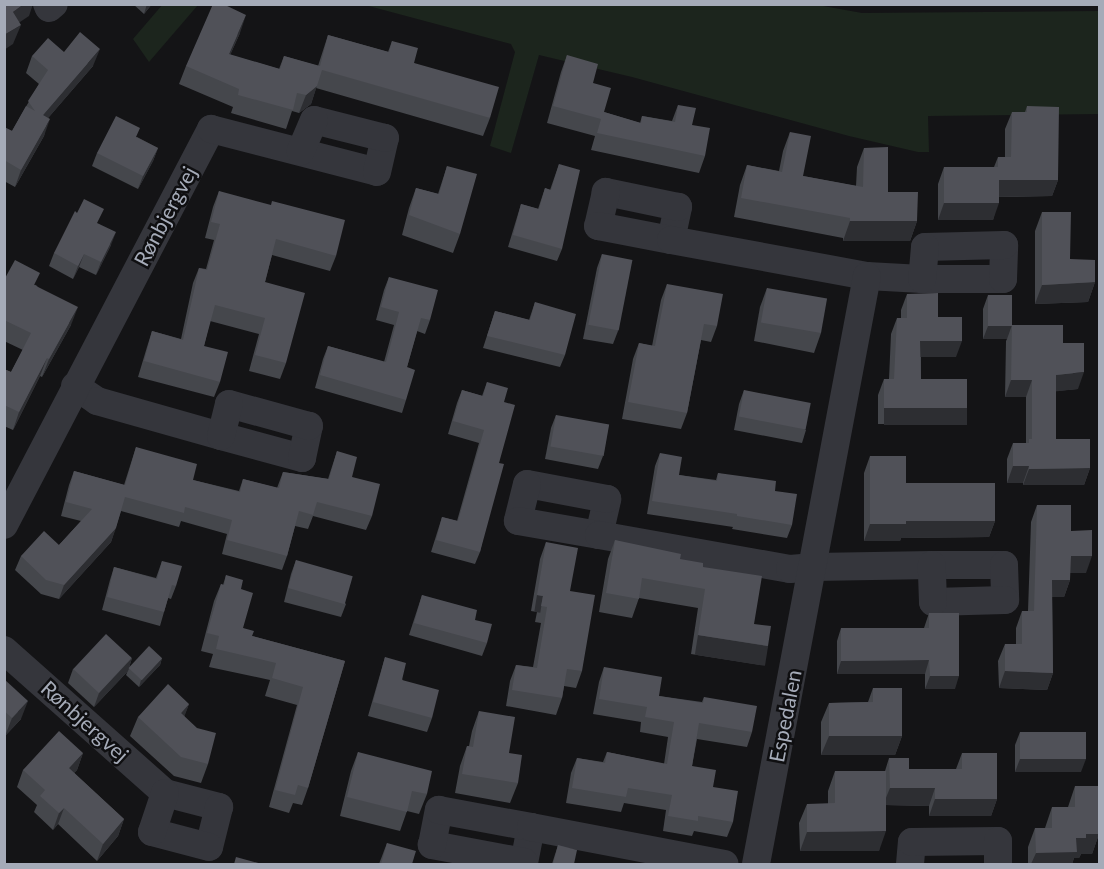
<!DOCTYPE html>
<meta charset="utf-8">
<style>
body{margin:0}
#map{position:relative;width:1104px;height:869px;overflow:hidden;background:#141416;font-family:Lato,sans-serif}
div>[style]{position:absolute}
.green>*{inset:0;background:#1c251d}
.minor>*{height:28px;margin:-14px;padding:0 14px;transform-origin:14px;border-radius:14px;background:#35363c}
.wall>*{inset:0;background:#45474c}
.shaded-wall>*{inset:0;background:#2d2e32;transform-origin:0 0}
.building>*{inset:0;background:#505158;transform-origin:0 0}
span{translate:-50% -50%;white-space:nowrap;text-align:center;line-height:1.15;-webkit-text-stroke:5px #0f0f11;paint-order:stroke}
.street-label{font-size:21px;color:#a5abb8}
.frame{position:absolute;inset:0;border:6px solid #a5abb8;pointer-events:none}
</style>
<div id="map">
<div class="green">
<i style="clip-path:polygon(163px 4px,198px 5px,149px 62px,133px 39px)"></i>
<i style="clip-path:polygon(812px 4px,862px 13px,1099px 11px,1099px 114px,928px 116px,929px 152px,918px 152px,849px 136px,632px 77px,539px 55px,511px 153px,490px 146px,515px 52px,511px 44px,365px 5px)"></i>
</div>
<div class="minor">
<i style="left:47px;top:4px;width:4px;rotate:63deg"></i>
<i style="left:49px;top:8px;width:6px;rotate:-39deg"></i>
<i style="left:671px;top:240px;width:34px;rotate:-78deg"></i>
<i style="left:678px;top:207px;width:74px;rotate:-168.2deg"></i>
<i style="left:606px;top:192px;width:35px;rotate:103deg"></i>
<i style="left:598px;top:226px;width:74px;rotate:10.9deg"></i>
<i style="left:671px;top:240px;width:199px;rotate:10.4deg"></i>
<i style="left:867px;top:276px;width:55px;rotate:3.1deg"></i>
<i style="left:922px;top:279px;width:81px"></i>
<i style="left:1003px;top:279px;width:34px;rotate:-88deg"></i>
<i style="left:1004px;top:245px;width:79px;rotate:178.5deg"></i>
<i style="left:925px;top:247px;width:32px;rotate:95deg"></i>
<i style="left:75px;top:386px;width:27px;rotate:34deg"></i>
<i style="left:97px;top:401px;width:129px;rotate:15.8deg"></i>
<i style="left:221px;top:436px;width:84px;rotate:15.2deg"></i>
<i style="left:302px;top:458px;width:33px;rotate:-78deg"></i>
<i style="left:309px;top:426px;width:83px;rotate:-164.6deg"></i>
<i style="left:229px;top:404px;width:33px;rotate:104deg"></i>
<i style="left:4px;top:525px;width:447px;rotate:-62.4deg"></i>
<i style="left:211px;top:129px;width:171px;rotate:14.5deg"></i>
<i style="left:377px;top:172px;width:35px;rotate:-77deg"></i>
<i style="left:385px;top:138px;width:73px;rotate:-165.8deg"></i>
<i style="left:314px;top:120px;width:34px;rotate:113deg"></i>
<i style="left:599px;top:535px;width:37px;rotate:-77deg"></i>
<i style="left:607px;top:499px;width:81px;rotate:-169.4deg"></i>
<i style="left:527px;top:484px;width:38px;rotate:104deg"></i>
<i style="left:518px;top:521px;width:82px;rotate:9.8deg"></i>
<i style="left:599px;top:535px;width:194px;rotate:10.1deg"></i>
<i style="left:790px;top:569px;width:24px;rotate:-5deg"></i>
<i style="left:814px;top:567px;width:118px;rotate:-1deg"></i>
<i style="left:932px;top:565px;width:72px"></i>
<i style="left:1004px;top:565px;width:35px;rotate:88deg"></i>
<i style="left:1005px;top:600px;width:72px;rotate:178.4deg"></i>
<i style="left:933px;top:602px;width:37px;rotate:-92deg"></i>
<i style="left:4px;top:650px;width:215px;rotate:41.6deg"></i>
<i style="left:165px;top:793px;width:56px;rotate:14.5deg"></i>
<i style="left:219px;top:807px;width:41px;rotate:104deg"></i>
<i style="left:209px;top:847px;width:59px;rotate:-165.3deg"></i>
<i style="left:152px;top:832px;width:41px;rotate:-71.6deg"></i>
<i style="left:531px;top:827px;width:36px;rotate:101deg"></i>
<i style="left:524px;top:862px;width:94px;rotate:-169.5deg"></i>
<i style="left:432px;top:845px;width:36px;rotate:-79deg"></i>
<i style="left:439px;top:810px;width:94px;rotate:10.5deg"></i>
<i style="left:531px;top:827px;width:197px;rotate:10.8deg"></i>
<i style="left:756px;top:864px;width:598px;rotate:-79.31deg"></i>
<i style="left:910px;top:864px;width:22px;rotate:-85deg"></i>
<i style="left:912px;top:842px;width:86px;rotate:-0.7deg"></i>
<i style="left:998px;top:841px;width:23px;rotate:90deg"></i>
</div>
<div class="wall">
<i style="clip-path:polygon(133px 4px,152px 4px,144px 14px)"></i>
<i style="clip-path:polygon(240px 33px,230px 55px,279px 69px,284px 56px,318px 66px,328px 35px,388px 52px,392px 41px,414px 63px,490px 118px,483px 136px,316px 88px,311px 104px,299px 113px,292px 111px,286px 129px,231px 113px,233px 107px,179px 84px,186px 66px)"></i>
<i style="clip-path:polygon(64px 52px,93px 66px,48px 118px,44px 136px,15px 187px,4px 181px,4px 127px,12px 131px,39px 84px,26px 73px,32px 56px)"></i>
<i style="clip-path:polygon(567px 55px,593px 83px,604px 112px,640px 123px,642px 116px,672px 121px,678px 105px,692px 125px,705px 156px,699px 173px,591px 150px,595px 136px,547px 123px,561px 72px)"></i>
<i style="clip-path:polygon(1027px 106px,1058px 180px,1052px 196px,999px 197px,993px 220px,938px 220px,938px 184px,944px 167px,994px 167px,998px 157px,1005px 157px,1005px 129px,1012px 112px,1025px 112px)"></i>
<i style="clip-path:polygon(790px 132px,803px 176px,856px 186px,857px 167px,864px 148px,888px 192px,917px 221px,910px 241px,843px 241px,843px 238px,734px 217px,740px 185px,747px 165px,779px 171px,783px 151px)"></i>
<i style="clip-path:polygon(137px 137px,158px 148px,153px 161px,138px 189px,92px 166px,97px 153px)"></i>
<i style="clip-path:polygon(559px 164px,562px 249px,557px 261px,508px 247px,521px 204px,538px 209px,545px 188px,550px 190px)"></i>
<i style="clip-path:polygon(447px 166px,460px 234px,453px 253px,402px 235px,409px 208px,416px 188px,438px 194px)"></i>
<i style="clip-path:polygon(219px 191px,336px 256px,330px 271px,272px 255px,265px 282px,286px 363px,280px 379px,249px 371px,259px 334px,210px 321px,204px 346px,220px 382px,214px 397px,138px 377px,147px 347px,152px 331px,181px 339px,193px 283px,199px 268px,206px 269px,214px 240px,205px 238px,213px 207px)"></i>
<i style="clip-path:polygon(1042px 212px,1070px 259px,1095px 282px,1088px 302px,1035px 304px,1035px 231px)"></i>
<i style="clip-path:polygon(99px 224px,111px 245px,96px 275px,79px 267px,73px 279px,49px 266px,54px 253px)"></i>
<i style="clip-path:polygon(602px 254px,618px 331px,613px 344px,583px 339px,597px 268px)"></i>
<i style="clip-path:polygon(389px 277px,430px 320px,425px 334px,417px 331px,407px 367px,406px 400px,402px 413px,315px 388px,323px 359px,328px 346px,384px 362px,394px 325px,376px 320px,384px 290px)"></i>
<i style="clip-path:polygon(4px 280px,36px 285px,71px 325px,42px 377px,40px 376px,13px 430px,4px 426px,4px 369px,11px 372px,23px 350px,4px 341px)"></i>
<i style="clip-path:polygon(667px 284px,717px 326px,711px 342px,701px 340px,687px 413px,681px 429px,622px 419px,633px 359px,639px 343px,652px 346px,661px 300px)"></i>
<i style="clip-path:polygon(767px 288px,821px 333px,814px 353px,754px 341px,760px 307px)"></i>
<i style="clip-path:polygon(907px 294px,938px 317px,956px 357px,921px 357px,921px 379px,967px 408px,961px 424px,878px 424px,878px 395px,884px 379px,889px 379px,891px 334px,897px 318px,901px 318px,901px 310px)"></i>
<i style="clip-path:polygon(988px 295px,1012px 325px,1063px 343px,1078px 389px,1056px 391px,1056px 439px,1090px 468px,1084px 485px,1023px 485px,1023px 483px,1007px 483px,1007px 459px,1013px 443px,1026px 443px,1026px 397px,1005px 397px,1006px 341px,1007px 339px,983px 339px,983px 309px)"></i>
<i style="clip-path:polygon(535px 302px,565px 355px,560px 367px,483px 348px,495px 311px,529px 320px)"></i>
<i style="clip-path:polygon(487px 382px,504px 402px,499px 463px,480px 552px,475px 564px,431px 552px,442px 517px,457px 521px,479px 443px,448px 434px,457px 403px,462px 390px,482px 396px)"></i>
<i style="clip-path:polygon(744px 390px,806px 430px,802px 443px,734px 430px,739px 404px)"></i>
<i style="clip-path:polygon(556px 415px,603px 456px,598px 469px,545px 459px,551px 428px)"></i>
<i style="clip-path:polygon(136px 447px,193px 480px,239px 491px,243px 479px,277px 488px,283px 472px,328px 479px,337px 451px,352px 477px,372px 516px,366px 530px,313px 516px,308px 529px,295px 526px,287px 556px,282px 570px,222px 554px,227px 534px,181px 521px,179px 527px,121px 511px,111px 542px,59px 599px,41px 594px,15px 570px,21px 556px,59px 545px,81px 521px,61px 516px,69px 485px,74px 471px,124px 485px)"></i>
<i style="clip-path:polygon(660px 453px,679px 475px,716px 480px,718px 473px,775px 491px,792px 525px,787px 538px,732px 529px,733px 527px,647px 514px,655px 466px)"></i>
<i style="clip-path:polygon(870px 456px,906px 483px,995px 521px,989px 537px,901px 538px,900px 541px,864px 541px,864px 473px)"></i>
<i style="clip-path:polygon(1037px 505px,1086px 573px,1070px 573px,1070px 580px,1064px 597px,1052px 597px,1053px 673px,1047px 690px,999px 688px,998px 661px,1005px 644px,1016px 644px,1016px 628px,1022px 611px,1028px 611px,1031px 522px)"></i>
<i style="clip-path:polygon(615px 540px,703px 567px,754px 624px,768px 646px,761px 665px,691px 654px,698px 608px,639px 598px,632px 618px,599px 612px,608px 559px)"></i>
<i style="clip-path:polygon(546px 542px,570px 591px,582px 671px,576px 688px,564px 686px,562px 698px,556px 715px,506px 706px,510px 681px,516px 665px,533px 667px,541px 623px,535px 622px,537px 612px,531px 611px,540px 559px)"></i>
<i style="clip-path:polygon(296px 560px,346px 604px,341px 617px,284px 602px,291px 574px)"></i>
<i style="clip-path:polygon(162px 561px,176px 586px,171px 599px,168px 598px,160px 626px,102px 610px,110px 580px,114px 567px,156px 578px)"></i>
<i style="clip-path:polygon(226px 575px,241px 589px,243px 628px,252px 636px,345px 661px,308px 788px,302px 805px,293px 803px,289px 813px,269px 807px,297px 705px,265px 696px,270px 680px,209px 667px,213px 654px,201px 651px,214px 601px,221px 584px,223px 585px)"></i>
<i style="clip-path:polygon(422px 595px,475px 620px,487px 643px,482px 656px,409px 635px)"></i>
<i style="clip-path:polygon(929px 613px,955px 689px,925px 689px,925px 674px,837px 674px,837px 641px,841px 628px,924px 628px)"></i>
<i style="clip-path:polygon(385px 657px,432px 718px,427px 732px,368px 716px,381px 671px)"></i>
<i style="clip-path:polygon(132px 658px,128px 671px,94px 707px,68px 683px,73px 669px)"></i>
<i style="clip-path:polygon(162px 658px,160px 665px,139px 687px,126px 675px,129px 668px)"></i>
<i style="clip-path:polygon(604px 667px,659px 696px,702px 702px,704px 697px,752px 732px,747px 747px,697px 739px,692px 766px,713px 787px,733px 822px,727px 837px,694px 831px,692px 836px,663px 831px,666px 810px,624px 803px,621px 812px,566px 803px,571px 773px,577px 758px,603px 762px,607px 752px,664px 764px,668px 737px,640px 732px,641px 722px,593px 714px,599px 682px)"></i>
<i style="clip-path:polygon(4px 679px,21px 719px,5px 736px,4px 735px)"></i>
<i style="clip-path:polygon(873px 688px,902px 736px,895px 755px,821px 755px,821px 722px,829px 703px,868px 702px)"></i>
<i style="clip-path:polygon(189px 704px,184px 716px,208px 764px,201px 783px,174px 776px,130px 736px,138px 717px)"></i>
<i style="clip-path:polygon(479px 711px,509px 753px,518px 783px,510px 803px,455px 793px,460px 766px,467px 746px,469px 746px,472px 731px)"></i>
<i style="clip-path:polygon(1020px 732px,1081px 772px,1015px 772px,1015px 745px)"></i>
<i style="clip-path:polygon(358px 752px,427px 794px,419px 814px,407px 811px,400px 831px,340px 816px,351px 771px)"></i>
<i style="clip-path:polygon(83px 753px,77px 770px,74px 773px,124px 819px,118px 836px,97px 861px,58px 824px,53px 830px,34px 812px,37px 805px,17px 787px,23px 770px)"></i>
<i style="clip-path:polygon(962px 753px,997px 799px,991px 816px,929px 816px,929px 806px,886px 805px,879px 851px,800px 851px,799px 823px,807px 804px,828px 804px,828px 791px,835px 771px,885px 771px,889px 758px,909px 769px,956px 769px)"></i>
<i style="clip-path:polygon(1075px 786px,1099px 834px,1092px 854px,1081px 854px,1079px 858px,1074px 858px,1072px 864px,1028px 864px,1028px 847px,1035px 828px,1045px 828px,1052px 807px,1068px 807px)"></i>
<i style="clip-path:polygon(387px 843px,412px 864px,379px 864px)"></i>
<i style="clip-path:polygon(558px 845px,574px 864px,552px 864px)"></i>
</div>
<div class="shaded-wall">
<i style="clip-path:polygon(24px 4px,33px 4px,29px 16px,5px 32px,13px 12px)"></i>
<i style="clip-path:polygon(147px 4px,152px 4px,144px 14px)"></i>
<i style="clip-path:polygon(246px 15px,240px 33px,222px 73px,229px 54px)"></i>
<i style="clip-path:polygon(21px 25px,13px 44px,4px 50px,4px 35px)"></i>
<i style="clip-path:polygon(100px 49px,93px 66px,36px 132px,43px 115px)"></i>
<i style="clip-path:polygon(317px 86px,311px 104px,299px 113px,306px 95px)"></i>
<i style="clip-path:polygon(50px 119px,44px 136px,15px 187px,21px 170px)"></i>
<i style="clip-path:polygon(158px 148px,153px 161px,138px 189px,143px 176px)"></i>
<i style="clip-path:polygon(999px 180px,1058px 180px,1052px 196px,993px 197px)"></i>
<i style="clip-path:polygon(944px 203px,999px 203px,993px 220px,938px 220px)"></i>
<i style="clip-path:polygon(850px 221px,917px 221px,910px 241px,843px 241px)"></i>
<i style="clip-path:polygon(116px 232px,111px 245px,96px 275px,101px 262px)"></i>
<i style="clip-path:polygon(84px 254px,79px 267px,73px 279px,78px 266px)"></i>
<i style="clip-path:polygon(1095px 282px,1088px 302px,1035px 304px,1042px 285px)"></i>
<i style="clip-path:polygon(78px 307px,71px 325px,42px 377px,49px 359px)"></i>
<i style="clip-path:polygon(1012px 325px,1007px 339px,983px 339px,988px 326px)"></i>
<i style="clip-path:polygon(920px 341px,962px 341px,956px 357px,915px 357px)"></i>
<i style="clip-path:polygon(47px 358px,40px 376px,13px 430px,19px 412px)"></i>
<i style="clip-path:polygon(1084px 372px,1078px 389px,1050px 392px,1056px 375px)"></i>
<i style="clip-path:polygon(1011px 380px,1032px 380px,1026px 397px,1005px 397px)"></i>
<i style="left:884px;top:408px;width:83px;height:17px"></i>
<i style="clip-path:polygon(1013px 466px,1029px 466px,1023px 483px,1007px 483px)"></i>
<i style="clip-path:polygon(1090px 468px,1084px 485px,1023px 485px,1029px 469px)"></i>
<i style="clip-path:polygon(906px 521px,995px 521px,989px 537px,901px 538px,900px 541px,864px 541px,870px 524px)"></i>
<i style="clip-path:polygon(116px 528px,111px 542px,59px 599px,64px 585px)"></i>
<i style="clip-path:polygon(1071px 556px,1092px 556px,1086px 573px,1065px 573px)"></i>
<i style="clip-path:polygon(1052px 580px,1070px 580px,1064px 597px,1046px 597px)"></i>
<i style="left:537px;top:595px;width:6px;height:17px;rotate:9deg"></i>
<i style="left:698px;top:635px;width:71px;height:20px;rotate:9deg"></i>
<i style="clip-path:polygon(132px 658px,128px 671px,94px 707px,99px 693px)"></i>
<i style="clip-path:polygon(162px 658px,160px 665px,139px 687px,141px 680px)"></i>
<i style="clip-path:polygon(929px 660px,925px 674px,837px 674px,841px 661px)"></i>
<i style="clip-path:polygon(1005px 671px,1053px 673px,1047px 690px,999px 688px)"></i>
<i style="clip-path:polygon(930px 676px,959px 676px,955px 689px,925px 689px)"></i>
<i style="clip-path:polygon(28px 701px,21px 719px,5px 736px,12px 718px)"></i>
<i style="clip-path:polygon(189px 704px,182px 723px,181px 713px)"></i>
<i style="clip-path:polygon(829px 736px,902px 736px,895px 755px,821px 755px)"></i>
<i style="clip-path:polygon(83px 753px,77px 770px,63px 785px,69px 768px)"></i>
<i style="clip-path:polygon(1020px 759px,1086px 759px,1081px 772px,1015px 772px)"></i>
<i style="clip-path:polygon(890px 788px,935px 788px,929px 806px,883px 805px)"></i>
<i style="clip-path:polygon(935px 799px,997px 799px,991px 816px,929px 816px)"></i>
<i style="clip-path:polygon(64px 808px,58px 824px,53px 830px,59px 813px)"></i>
<i style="clip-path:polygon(124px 819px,118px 836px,97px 861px,103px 844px)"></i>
<i style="clip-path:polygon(886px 831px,879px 851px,800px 851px,807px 832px)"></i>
<i style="clip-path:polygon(1086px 834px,1099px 834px,1092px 854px,1081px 854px,1079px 858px,1074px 858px,1072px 864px,1031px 864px,1036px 853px)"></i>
</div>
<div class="building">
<i style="clip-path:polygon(4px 4px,24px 4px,13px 12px,21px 25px,4px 35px)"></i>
<i style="clip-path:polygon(213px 4px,223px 4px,246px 15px,229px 54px,280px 69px,284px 56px,320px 66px,328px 35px,389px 52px,392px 41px,418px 48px,414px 63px,499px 87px,490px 118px,322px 70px,317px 86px,306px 95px,297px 93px,293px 110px,238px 95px,239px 89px,186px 66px)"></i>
<i style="clip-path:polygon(80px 32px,100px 49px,43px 115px,50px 119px,21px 170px,4px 160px,4px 127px,12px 131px,26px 106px,35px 111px,28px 101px,48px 70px,32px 56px,48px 38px,64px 52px)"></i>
<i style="clip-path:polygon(567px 55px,598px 64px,593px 83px,611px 88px,604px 112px,641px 123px,642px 116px,675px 122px,678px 105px,696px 108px,692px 125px,710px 128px,705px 156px,597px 133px,601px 119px,553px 106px)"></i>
<i style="clip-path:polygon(1027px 106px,1059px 107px,1058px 180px,999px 180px,999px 203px,944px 203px,944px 167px,998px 167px,998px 157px,1011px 157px,1012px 112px,1027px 112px)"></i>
<i style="clip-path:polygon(116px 116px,140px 128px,136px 137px,158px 148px,143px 176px,97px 153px)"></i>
<i style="clip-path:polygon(790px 132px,811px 136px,803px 176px,863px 187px,864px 148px,888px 147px,888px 192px,918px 192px,917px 221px,850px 221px,850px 218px,741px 198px,747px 165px,782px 172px)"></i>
<i style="clip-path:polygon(559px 164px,580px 170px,562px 249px,513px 235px,521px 204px,539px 209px,545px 188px,551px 190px)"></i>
<i style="clip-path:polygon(447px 166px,477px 174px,460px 234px,409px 215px,416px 188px,439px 194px)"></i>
<i style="clip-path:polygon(219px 191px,271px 205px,272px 201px,345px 220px,336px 256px,276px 239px,265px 282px,305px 293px,286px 363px,255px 355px,265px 318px,215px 305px,204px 346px,228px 352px,220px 382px,144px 361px,152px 331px,183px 340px,199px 268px,207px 270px,220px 224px,211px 222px)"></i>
<i style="clip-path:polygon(84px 199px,104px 209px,97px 223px,116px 232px,101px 262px,84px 254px,78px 266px,54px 253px,75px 211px,77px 213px)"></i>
<i style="clip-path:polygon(1042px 212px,1071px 212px,1070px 259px,1095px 260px,1095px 282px,1042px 285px)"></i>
<i style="left:602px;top:254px;width:31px;height:72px;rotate:11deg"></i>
<i style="clip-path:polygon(15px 260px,40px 273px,34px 285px,78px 307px,49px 359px,47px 358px,19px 412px,4px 405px,4px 369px,11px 372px,31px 333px,4px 320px,4px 280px)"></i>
<i style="clip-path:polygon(389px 277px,438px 290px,430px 320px,421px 318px,407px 367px,415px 370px,406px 400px,320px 375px,328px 346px,386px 362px,399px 312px,381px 307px)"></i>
<i style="clip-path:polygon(667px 284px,723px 294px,717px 326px,704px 324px,687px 413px,628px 402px,639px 343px,655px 346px)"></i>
<i style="left:767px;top:288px;width:61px;height:35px;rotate:10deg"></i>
<i style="clip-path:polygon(938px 293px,938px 317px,962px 317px,962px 341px,920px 341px,921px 379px,967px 379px,967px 408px,884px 408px,884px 379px,894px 379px,897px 318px,907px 318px,907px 294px)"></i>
<i style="left:988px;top:295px;width:24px;height:31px"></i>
<i style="clip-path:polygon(535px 302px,576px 314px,565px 355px,487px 336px,495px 311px,530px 320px)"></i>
<i style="clip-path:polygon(1012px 325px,1063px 325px,1063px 343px,1084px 343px,1084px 372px,1056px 375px,1056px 439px,1090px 439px,1090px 468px,1029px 469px,1029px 466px,1013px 466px,1013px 443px,1029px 443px,1029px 439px,1032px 439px,1032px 380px,1011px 380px)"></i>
<i style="clip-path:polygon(487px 382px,508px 388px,504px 402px,515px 405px,499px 463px,504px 464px,480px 552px,436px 540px,442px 517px,458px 521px,484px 430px,453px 421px,462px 390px,483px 396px)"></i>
<i style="left:744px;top:390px;width:68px;height:27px;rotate:11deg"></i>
<i style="left:556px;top:415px;width:54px;height:32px;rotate:10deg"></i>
<i style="clip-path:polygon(136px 447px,197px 464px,193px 480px,240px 492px,243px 479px,279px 488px,283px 472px,329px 479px,337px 451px,357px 457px,352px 477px,380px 484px,372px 516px,317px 502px,313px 515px,299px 511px,287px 556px,227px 540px,232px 520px,185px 507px,184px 513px,125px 497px,116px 528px,64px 585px,46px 580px,21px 556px,44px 531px,59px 545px,92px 509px,66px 502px,74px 471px,125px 485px)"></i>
<i style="clip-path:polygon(660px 453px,682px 457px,679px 475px,717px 481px,718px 473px,776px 481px,775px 491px,797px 494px,792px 525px,737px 516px,737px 514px,652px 501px)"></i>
<i style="clip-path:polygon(870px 456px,906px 456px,906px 483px,995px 483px,995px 521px,906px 521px,906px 524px,870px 524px)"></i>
<i style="clip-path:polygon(1037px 505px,1071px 505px,1071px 531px,1092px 530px,1092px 556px,1071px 556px,1070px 580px,1052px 580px,1053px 673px,1005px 671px,1005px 644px,1022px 644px,1022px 611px,1034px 611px)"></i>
<i style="clip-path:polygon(615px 540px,681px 554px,680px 559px,703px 563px,703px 567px,762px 576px,754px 624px,771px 626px,768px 646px,698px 635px,705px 589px,642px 578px,639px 599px,606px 593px)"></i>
<i style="clip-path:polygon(546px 542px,578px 548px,570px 591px,595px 595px,582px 671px,567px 669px,562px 698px,512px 690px,516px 665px,537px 668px,547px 607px,541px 606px,543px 596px,537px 595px)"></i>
<i style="left:296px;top:560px;width:59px;height:29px;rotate:16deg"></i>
<i style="clip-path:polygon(162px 561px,182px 566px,176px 586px,172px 585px,164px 612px,107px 597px,114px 567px,157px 579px)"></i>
<i style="clip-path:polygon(226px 575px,243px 580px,241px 589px,253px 593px,243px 628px,254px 631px,252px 636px,345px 661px,308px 788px,298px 785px,295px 795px,275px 790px,303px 687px,272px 678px,276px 663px,216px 649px,219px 636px,207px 633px,221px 584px,224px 585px)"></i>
<i style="clip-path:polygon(422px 595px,477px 610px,475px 620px,492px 624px,487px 643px,414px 623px)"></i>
<i style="clip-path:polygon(929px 613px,959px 613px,959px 676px,930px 676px,929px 660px,841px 661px,841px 628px,929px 628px)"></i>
<i style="left:106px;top:634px;width:35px;height:48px;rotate:43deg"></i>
<i style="left:149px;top:646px;width:18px;height:30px;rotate:43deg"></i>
<i style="clip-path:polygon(385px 657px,406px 663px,402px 680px,439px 690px,432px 718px,373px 702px)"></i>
<i style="clip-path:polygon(604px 667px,662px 677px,659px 696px,703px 703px,704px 697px,757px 706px,752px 732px,699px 723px,692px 766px,716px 770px,713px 787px,738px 791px,733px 822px,698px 816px,698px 821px,668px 816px,672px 795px,628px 788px,626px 797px,572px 788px,577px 758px,605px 763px,607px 752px,667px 764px,674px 722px,645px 717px,647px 707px,599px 699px)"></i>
<i style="clip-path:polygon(4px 679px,28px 701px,12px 718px,4px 711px)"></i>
<i style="clip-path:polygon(168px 684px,189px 704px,181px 713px,197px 728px,216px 733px,208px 764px,181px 757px,138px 717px)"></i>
<i style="clip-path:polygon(873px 688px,902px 688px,902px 736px,829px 736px,829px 703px,873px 702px)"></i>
<i style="clip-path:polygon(479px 711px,515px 717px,509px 753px,522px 755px,518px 783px,462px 774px,467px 746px,473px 747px)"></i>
<i style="clip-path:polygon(59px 731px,83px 753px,69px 768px,124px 819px,103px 844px,64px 808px,59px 813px,40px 796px,45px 790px,23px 770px)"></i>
<i style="left:1020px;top:732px;width:66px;height:27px"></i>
<i style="clip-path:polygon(358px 752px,432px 771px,427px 794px,412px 791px,407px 812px,347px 797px)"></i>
<i style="clip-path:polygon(962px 753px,997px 753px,997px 799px,935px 799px,935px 788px,890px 788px,889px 758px,909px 758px,909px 769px,962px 769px)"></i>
<i style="clip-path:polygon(835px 771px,886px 771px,886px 831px,807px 832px,807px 804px,835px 803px)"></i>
<i style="clip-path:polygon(1075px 786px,1099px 786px,1099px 834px,1086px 834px,1086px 838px,1076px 838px,1077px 852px,1036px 853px,1035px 828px,1052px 828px,1052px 807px,1075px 807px)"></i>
<i style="clip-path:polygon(387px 843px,416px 851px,412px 864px,381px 864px)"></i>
<i style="clip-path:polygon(558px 845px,577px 850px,574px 864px,553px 864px)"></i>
<i style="clip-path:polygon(236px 857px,262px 864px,234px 864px)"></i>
</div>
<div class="street-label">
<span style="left:165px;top:216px;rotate:-62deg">Rønbjergvej</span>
<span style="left:785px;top:716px;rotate:-79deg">Espedalen</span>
<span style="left:85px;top:721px;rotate:42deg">Rønbjergvej</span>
</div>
<div class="frame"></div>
</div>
